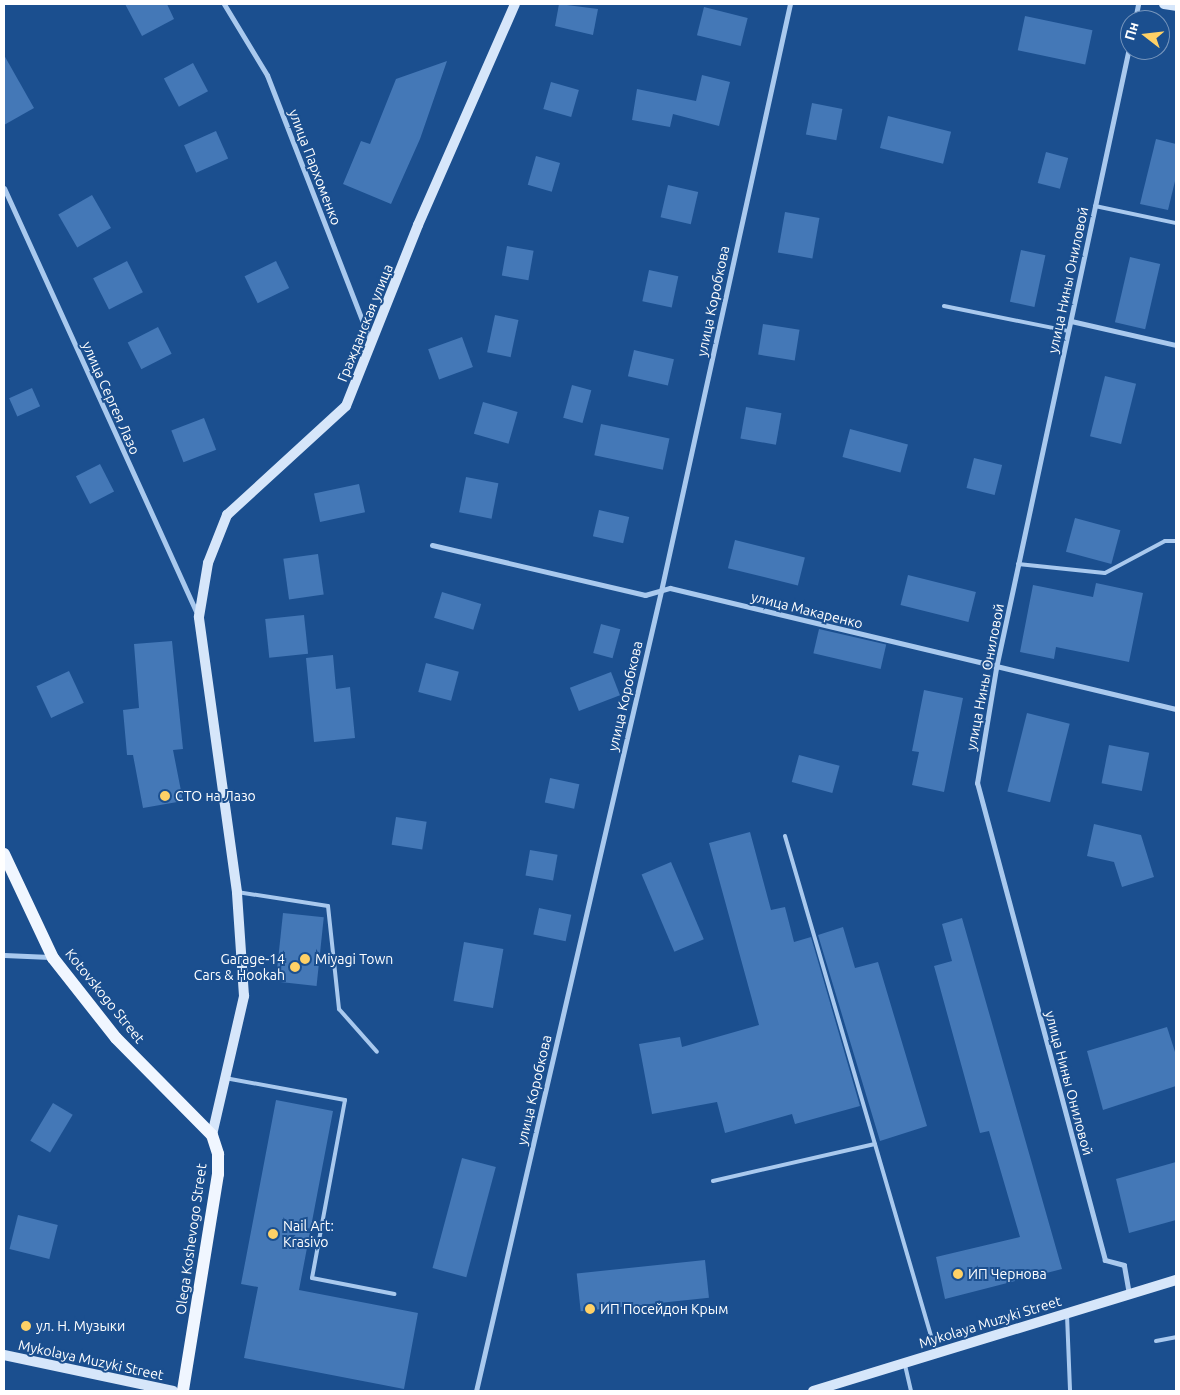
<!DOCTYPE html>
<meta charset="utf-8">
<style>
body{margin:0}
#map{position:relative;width:1180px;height:1395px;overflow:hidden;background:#1b4f8f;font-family:Ubuntu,sans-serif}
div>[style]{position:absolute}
.building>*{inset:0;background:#4478b7;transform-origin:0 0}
.lane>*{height:4px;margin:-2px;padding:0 2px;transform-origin:2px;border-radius:2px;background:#a9c9ee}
.street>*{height:5px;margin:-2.5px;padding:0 2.5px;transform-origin:2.5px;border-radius:2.5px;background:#a9c9ee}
.secondary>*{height:10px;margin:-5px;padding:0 5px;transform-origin:5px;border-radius:5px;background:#d6e6fa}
.primary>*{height:12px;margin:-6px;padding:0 6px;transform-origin:6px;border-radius:6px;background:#f0f6ff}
.dots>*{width:14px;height:14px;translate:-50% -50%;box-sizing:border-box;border:2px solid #1b4f8f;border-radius:50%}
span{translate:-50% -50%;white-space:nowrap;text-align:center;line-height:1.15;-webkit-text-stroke:4px #1b4f8f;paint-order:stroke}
.street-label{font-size:14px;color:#fff}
.poi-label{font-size:14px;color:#fff}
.left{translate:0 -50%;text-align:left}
.right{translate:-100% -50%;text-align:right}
.frame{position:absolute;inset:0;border:5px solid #fff;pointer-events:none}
.north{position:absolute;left:1120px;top:10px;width:50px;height:50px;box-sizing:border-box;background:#1b4f8f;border:1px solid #7695bc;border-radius:50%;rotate:286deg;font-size:14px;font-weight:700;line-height:20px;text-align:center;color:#fff}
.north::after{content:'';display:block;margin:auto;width:18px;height:22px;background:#ffd166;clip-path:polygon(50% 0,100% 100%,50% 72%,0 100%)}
</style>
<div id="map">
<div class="building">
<i style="clip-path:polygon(125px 4px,167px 4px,174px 19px,142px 36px)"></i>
<i style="clip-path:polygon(559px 4px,598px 9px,593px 35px,555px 26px)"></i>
<i style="left:704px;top:7px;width:45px;height:29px;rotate:14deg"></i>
<i style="left:1025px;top:16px;width:69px;height:35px;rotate:12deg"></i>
<i style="clip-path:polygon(4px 55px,34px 108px,4px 125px)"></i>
<i style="clip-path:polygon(447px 61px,420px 139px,391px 204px,343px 184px,361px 141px,370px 144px,396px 79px)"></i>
<i style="left:193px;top:63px;width:32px;height:33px;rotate:62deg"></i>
<i style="clip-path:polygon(702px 75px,730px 82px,719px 126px,673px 114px,670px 127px,632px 120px,637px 89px,696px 101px)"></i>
<i style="left:551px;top:82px;width:29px;height:28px;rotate:16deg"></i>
<i style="left:812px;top:103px;width:31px;height:32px;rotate:11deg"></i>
<i style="left:888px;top:116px;width:65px;height:33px;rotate:14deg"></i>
<i style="left:216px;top:131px;width:30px;height:35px;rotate:66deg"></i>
<i style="clip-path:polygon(1156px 139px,1176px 144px,1176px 177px,1168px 210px,1140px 204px)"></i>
<i style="left:1046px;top:152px;width:23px;height:32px;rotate:15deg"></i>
<i style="left:536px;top:156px;width:25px;height:30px;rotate:16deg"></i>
<i style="left:668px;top:185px;width:31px;height:33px;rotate:13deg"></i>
<i style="left:92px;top:195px;width:38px;height:39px;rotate:60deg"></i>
<i style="left:785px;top:212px;width:35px;height:41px;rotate:10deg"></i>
<i style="left:507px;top:246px;width:27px;height:30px;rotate:10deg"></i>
<i style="left:1021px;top:250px;width:25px;height:53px;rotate:12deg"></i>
<i style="left:1130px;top:257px;width:31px;height:67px;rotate:13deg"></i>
<i style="left:127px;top:261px;width:35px;height:38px;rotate:63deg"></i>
<i style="left:276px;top:261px;width:30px;height:35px;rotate:64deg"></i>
<i style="left:649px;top:270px;width:30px;height:32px;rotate:12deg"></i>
<i style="left:495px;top:315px;width:24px;height:38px;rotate:12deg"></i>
<i style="left:763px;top:324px;width:37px;height:31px;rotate:9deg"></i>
<i style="left:158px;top:327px;width:30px;height:34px;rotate:63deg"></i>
<i style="left:462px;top:337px;width:32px;height:36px;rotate:70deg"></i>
<i style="left:634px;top:350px;width:41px;height:27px;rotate:13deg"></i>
<i style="left:1105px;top:376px;width:32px;height:62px;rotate:14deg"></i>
<i style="left:572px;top:385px;width:20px;height:34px;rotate:15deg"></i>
<i style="left:32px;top:388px;width:20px;height:25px;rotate:66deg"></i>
<i style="left:483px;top:402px;width:36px;height:33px;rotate:16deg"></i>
<i style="left:746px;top:407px;width:36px;height:32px;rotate:10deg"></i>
<i style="left:204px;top:418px;width:34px;height:35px;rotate:69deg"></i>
<i style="left:601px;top:424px;width:70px;height:32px;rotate:12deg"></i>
<i style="left:850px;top:429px;width:60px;height:29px;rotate:15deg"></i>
<i style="left:974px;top:458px;width:29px;height:31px;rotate:14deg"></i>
<i style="left:100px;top:464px;width:31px;height:27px;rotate:63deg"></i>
<i style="left:466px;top:477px;width:33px;height:36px;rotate:11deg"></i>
<i style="left:359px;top:484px;width:29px;height:46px;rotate:78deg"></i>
<i style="left:599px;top:510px;width:31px;height:27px;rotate:13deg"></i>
<i style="left:1075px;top:518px;width:47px;height:35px;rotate:15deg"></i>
<i style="left:735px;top:540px;width:72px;height:29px;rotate:14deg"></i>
<i style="left:318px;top:554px;width:41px;height:35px;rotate:82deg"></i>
<i style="left:908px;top:575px;width:70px;height:31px;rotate:14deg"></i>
<i style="clip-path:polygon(1096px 583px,1143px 593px,1129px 662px,1056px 647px,1054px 659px,1020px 652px,1033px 585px,1093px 597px)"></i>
<i style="left:442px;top:592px;width:41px;height:27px;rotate:17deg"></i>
<i style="left:304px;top:615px;width:39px;height:39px;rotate:84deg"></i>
<i style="left:601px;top:624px;width:20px;height:30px;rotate:15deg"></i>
<i style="left:819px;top:629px;width:69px;height:25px;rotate:13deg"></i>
<i style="clip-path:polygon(172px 641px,183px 749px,173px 750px,183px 801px,143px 808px,133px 755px,127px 755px,123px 710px,139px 708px,134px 644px)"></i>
<i style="clip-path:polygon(333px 655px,336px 689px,350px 687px,355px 738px,314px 742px,306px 658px)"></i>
<i style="left:426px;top:663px;width:34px;height:30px;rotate:15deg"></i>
<i style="left:69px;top:671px;width:35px;height:36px;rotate:65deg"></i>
<i style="left:611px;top:672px;width:25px;height:44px;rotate:69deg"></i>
<i style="clip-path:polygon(924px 690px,963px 698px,944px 792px,912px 785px,919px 752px,912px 751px)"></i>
<i style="left:1027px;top:713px;width:44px;height:81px;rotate:14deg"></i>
<i style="left:1109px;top:745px;width:41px;height:39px;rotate:11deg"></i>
<i style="left:799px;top:755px;width:42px;height:28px;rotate:15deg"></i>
<i style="left:550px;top:778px;width:30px;height:25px;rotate:12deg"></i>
<i style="left:396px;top:817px;width:31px;height:28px;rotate:9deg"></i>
<i style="clip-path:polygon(1094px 824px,1141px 835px,1154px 877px,1122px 887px,1114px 862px,1087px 856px)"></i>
<i style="clip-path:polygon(750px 832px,771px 910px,785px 907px,794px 942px,811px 937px,860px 1106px,795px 1124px,792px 1114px,725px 1133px,717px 1102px,652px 1114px,639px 1044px,680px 1037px,682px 1047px,759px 1025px,709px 843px)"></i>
<i style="left:530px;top:850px;width:28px;height:26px;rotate:10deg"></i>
<i style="left:671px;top:862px;width:84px;height:32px;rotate:67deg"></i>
<i style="left:539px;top:908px;width:33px;height:27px;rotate:12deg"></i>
<i style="left:283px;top:913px;width:41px;height:69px;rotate:6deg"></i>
<i style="clip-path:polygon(962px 918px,1062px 1269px,945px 1299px,936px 1257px,1020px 1237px,989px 1131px,980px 1133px,934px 966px,952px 961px,942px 924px)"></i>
<i style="clip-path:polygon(843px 927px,855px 968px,878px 962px,927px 1126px,880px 1141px,818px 935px)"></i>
<i style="left:464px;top:942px;width:40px;height:60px;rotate:10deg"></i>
<i style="clip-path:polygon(1167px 1027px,1176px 1055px,1176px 1086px,1103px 1110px,1087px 1051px)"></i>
<i style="clip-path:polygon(276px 1100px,333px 1111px,299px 1290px,418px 1313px,404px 1389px,244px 1358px,258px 1287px,241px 1284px)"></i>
<i style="left:53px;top:1103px;width:23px;height:44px;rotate:31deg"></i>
<i style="left:462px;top:1158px;width:35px;height:114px;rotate:15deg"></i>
<i style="clip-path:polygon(1176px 1162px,1176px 1220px,1129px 1233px,1116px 1179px)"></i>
<i style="left:18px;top:1215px;width:41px;height:35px;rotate:14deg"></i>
<i style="left:705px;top:1260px;width:38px;height:129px;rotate:84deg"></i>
</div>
<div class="lane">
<i style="left:1095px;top:206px;width:83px;rotate:11.9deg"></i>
<i style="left:944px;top:306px;width:126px;rotate:11.4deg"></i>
<i style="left:1018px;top:564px;width:87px;rotate:5.9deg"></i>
<i style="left:1105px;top:573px;width:68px;rotate:-28.1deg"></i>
<i style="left:1165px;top:541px;width:11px"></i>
<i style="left:785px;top:836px;width:539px;rotate:73.72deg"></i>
<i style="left:237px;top:892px;width:92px;rotate:8.7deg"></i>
<i style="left:328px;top:906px;width:104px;rotate:83.9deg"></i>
<i style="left:339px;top:1009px;width:57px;rotate:48.5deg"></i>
<i style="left:225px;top:1078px;width:122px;rotate:10.4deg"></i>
<i style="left:345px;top:1100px;width:181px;rotate:100.5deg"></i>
<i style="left:312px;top:1278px;width:84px;rotate:11deg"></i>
<i style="left:713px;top:1181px;width:166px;rotate:-12.9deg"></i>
<i style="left:1067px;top:1315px;width:76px;rotate:87.7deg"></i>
<i style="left:1156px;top:1341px;width:20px;rotate:-11deg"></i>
<i style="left:905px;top:1365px;width:27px;rotate:77deg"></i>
</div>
<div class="street">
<i style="left:224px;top:4px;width:83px;rotate:58.8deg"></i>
<i style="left:267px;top:75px;width:287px;rotate:68.8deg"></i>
<i style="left:1135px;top:20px;width:16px;rotate:-79deg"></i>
<i style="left:4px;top:188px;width:468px;rotate:65.6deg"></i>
<i style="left:1071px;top:321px;width:108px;rotate:12.9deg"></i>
<i style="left:432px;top:545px;width:219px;rotate:13.2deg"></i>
<i style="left:645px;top:595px;width:26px;rotate:-16deg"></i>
<i style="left:670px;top:588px;width:520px;rotate:13.45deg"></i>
<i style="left:4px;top:955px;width:46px;rotate:2.5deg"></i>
<i style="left:1129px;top:1294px;width:29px;rotate:-100deg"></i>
<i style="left:1124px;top:1265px;width:20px;rotate:-165deg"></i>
<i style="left:1105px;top:1260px;width:494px;rotate:-105deg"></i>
<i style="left:977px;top:783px;width:117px;rotate:-80.6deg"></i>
<i style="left:996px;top:668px;width:639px;rotate:-77.9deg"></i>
<i style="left:476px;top:1391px;width:821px;rotate:-76.98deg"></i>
<i style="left:661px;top:591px;width:601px;rotate:-77.61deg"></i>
</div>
<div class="secondary">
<i style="left:1164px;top:4px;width:12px;rotate:9deg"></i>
<i style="left:212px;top:1135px;width:143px;rotate:-77deg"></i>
<i style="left:244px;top:996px;width:104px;rotate:-93.9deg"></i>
<i style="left:237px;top:892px;width:278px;rotate:-97.9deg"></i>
<i style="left:199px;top:617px;width:55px;rotate:-80.5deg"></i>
<i style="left:208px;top:563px;width:52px;rotate:-68.4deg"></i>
<i style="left:227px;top:515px;width:161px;rotate:-42.5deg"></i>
<i style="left:346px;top:406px;width:195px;rotate:-68.3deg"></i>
<i style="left:418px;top:225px;width:241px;rotate:-66.3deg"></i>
<i style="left:4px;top:1355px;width:173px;rotate:12deg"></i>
<i style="left:813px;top:1391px;width:380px;rotate:-17deg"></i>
</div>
<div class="primary">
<i style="left:4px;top:854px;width:115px;rotate:64.8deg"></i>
<i style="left:53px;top:958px;width:102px;rotate:51.8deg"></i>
<i style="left:116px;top:1038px;width:136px;rotate:45.3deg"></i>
<i style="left:212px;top:1135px;width:20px;rotate:72deg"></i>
<i style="left:218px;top:1154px;width:20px;rotate:90deg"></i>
<i style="left:218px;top:1174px;width:220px;rotate:99.2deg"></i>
</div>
<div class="dots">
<i style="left:165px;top:796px;background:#ffd166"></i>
<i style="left:305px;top:959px;background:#ffd166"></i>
<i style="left:295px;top:967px;background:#ffd166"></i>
<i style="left:273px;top:1234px;background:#ffd166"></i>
<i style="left:958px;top:1274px;background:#ffd166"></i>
<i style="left:590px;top:1309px;background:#ffd166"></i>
<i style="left:26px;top:1326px;background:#ffd166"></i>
</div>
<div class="street-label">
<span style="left:315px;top:167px;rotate:69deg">улица Пархоменко</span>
<span style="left:1068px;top:280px;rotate:-78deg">улица Нины Ониловой</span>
<span style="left:713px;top:301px;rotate:-78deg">улица Коробкова</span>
<span style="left:365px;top:323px;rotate:-68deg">Гражданская улица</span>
<span style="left:111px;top:398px;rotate:66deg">улица Сергея Лазо</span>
<span style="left:807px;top:610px;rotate:14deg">улица Макаренко</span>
<span style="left:985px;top:677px;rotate:-79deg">улица Нины Ониловой</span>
<span style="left:625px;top:696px;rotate:-77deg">улица Коробкова</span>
<span style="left:105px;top:996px;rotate:51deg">Kotovskogo Street</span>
<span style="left:1069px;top:1083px;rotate:75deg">улица Нины Ониловой</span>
<span style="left:534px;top:1090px;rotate:-77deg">улица Коробкова</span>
<span style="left:191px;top:1239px;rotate:-82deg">Olega Koshevogo Street</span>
<span style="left:990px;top:1322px;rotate:-17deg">Mykolaya Muzyki Street</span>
<span style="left:91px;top:1360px;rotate:12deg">Mykolaya Muzyki Street</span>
</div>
<div class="poi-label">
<span class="left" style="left:175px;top:796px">СТО на Лазо</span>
<span class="right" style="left:285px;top:967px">Garage-14<br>Cars &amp; Hookah</span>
<span class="left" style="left:315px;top:959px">Miyagi Town</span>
<span class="left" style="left:283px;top:1234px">Nail Art:<br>Krasivo</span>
<span class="left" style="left:968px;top:1274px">ИП Чернова</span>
<span class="left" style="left:600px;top:1309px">ИП Посейдон Крым</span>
<span class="left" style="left:36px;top:1326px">ул. Н. Музыки</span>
</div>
<div class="frame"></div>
<div class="north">Пн</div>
</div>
